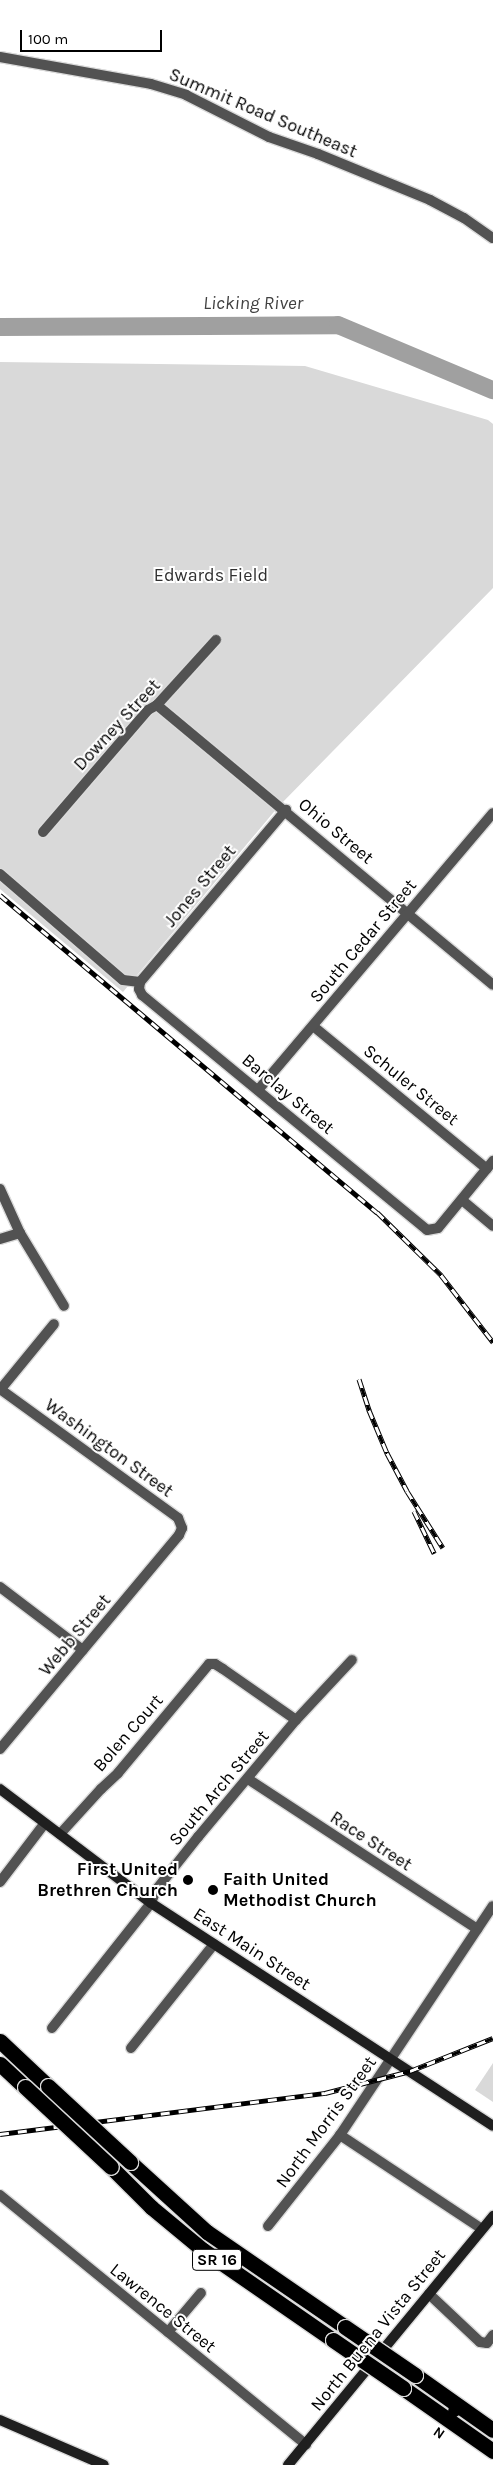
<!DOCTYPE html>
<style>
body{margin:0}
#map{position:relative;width:493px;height:2465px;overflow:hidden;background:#fff;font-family:Karla,sans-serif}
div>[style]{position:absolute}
.green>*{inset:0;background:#d9d9d9}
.river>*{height:18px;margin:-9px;padding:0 9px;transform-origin:9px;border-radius:9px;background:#a0a0a0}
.roads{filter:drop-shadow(1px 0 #dbdbdb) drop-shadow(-1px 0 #dbdbdb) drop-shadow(0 1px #dbdbdb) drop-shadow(0 -1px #dbdbdb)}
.street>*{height:10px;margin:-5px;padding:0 5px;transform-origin:5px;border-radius:5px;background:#525252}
.secondary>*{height:10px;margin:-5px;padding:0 5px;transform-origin:5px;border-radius:5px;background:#1f1f1f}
.highway>*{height:15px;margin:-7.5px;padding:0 7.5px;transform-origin:7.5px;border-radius:7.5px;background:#000}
.rail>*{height:5px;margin-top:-2.5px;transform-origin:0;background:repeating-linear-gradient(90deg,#fff 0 9px,#000 0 18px);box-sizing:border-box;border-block:1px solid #000}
.bridges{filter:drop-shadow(1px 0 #dbdbdb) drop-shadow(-1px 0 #dbdbdb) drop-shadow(0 1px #dbdbdb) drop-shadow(0 -1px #dbdbdb)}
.highway-bridge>*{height:15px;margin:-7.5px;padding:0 7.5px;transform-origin:7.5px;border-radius:7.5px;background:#000}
.dots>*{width:14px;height:14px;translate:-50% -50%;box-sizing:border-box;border:2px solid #fff;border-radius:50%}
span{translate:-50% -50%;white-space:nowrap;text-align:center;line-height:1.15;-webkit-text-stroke:4px #fff;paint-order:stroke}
.shield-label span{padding:1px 4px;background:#fff;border:1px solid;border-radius:4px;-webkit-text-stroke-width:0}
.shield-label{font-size:16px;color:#000;font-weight:700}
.street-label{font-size:18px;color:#000}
.park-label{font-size:18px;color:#303030}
.poi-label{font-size:18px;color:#000;font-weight:700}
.right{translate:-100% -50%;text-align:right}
.left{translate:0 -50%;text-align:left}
.water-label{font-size:19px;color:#414141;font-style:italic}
.north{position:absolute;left:423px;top:2395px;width:50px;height:50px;-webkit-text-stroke:4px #fff;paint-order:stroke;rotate:215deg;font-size:14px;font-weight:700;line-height:20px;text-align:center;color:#000}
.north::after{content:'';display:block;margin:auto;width:18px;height:22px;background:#000;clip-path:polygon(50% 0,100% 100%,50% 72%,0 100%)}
.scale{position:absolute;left:20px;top:30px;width:142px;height:22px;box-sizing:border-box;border:2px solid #000;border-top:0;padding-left:6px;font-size:15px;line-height:18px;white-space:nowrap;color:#000;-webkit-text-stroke:4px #fff;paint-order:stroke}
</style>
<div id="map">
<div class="green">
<i style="clip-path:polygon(0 362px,305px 366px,488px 420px,493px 424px,493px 588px,278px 807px,123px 992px,0 889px)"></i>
<i style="clip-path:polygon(493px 2063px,493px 2102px,475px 2090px)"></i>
</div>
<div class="river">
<i style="left:0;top:327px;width:338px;rotate:-0.3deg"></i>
<i style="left:338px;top:325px;width:168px;rotate:22.8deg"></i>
</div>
<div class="roads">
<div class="street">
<i style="left:0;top:57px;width:153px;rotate:10.1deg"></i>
<i style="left:151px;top:84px;width:37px;rotate:17deg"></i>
<i style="left:186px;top:95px;width:93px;rotate:26.8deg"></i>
<i style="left:269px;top:137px;width:52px;rotate:19.1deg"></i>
<i style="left:318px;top:154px;width:121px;rotate:22.3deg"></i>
<i style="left:430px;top:200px;width:38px;rotate:28deg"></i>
<i style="left:464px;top:218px;width:35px;rotate:35deg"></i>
<i style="left:157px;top:705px;width:437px;rotate:39.8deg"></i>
<i style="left:43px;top:832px;width:161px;rotate:-49.3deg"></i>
<i style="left:148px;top:710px;width:10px;rotate:-29deg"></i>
<i style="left:157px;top:705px;width:88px;rotate:-47.8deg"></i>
<i style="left:0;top:874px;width:162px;rotate:40.8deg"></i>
<i style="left:123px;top:980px;width:17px;rotate:7deg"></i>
<i style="left:140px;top:982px;width:7px;rotate:98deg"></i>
<i style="left:139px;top:989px;width:7px;rotate:63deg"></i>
<i style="left:142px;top:995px;width:369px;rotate:39.5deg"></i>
<i style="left:427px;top:1230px;width:11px;rotate:-10deg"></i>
<i style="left:438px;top:1228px;width:87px;rotate:-50.6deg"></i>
<i style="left:140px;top:982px;width:226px;rotate:-49.7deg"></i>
<i style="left:313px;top:1026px;width:225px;rotate:39.4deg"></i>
<i style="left:258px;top:1090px;width:363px;rotate:-49.7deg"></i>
<i style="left:0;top:1189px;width:48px;rotate:65.6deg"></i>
<i style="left:20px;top:1233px;width:85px;rotate:58.9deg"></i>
<i style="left:462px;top:1200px;width:40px;rotate:40deg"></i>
<i style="left:0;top:1239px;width:21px;rotate:-17deg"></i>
<i style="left:0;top:1389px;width:220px;rotate:35.9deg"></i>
<i style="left:178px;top:1518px;width:11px;rotate:68deg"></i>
<i style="left:182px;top:1528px;width:8px;rotate:113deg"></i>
<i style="left:179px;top:1535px;width:279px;rotate:129.9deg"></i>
<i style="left:0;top:1390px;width:85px;rotate:-50.7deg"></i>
<i style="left:0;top:1587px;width:104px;rotate:37.2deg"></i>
<i style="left:248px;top:1779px;width:274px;rotate:33.2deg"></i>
<i style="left:60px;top:1834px;width:61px;rotate:-47.7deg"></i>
<i style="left:101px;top:1789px;width:23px;rotate:-43deg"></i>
<i style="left:118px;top:1773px;width:142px;rotate:-50.1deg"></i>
<i style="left:209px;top:1664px;width:6px"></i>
<i style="left:215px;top:1664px;width:9px;rotate:32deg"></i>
<i style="left:223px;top:1669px;width:89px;rotate:34.9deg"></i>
<i style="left:0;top:1882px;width:74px;rotate:-52.7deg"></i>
<i style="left:52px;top:2028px;width:159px;rotate:-51.6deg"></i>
<i style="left:151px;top:1903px;width:14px;rotate:-69deg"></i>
<i style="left:156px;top:1890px;width:68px;rotate:-51.6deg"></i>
<i style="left:198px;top:1837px;width:153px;rotate:-50.1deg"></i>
<i style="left:296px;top:1720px;width:82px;rotate:-47deg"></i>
<i style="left:131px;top:2048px;width:133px;rotate:-51.4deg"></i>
<i style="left:340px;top:2135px;width:170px;rotate:33.5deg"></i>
<i style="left:0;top:2195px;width:395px;rotate:39.2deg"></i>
<i style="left:268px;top:2226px;width:116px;rotate:-51.6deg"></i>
<i style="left:340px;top:2135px;width:275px;rotate:-56.3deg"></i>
<i style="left:429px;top:2294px;width:70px;rotate:43.3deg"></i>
<i style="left:480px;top:2342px;width:7px;rotate:8deg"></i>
<i style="left:487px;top:2343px;width:10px;rotate:-53deg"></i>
<i style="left:168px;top:2332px;width:51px;rotate:-49.8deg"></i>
</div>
<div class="secondary">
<i style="left:0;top:1789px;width:189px;rotate:37.1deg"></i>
<i style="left:151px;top:1903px;width:408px;rotate:33.1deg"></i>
<i style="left:0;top:2420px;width:113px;rotate:23.4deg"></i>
<i style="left:288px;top:2465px;width:323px;rotate:-50.5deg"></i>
</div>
<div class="highway">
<i style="left:0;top:2041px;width:66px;rotate:43.2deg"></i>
<i style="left:0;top:2064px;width:34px;rotate:43deg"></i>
<i style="left:130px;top:2162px;width:104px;rotate:42.3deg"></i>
<i style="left:207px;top:2232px;width:168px;rotate:34.5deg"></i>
<i style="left:111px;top:2167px;width:57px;rotate:45deg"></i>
<i style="left:151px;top:2207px;width:67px;rotate:39.6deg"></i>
<i style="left:203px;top:2250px;width:158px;rotate:34.7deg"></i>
<i style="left:415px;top:2375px;width:95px;rotate:35.2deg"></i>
<i style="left:403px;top:2388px;width:110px;rotate:35deg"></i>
</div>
</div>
<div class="rail">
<i style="left:0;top:895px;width:493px;rotate:40.1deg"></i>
<i style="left:377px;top:1212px;width:90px;rotate:44.5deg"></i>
<i style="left:441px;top:1275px;width:85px;rotate:52.2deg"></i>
<i style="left:359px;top:1379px;width:33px;rotate:72deg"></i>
<i style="left:369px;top:1410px;width:47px;rotate:67.3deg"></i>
<i style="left:387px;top:1453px;width:43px;rotate:62.2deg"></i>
<i style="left:407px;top:1491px;width:67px;rotate:57.7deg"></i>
<i style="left:414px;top:1511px;width:47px;rotate:64.5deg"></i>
<i style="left:0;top:2134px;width:328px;rotate:-7.2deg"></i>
<i style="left:325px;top:2093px;width:88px;rotate:-14.5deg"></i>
<i style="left:410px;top:2071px;width:89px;rotate:-21.7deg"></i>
</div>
<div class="bridges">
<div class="highway-bridge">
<i style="left:48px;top:2086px;width:112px;rotate:42.8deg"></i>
<i style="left:25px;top:2087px;width:117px;rotate:42.9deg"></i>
<i style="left:345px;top:2327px;width:85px;rotate:34.4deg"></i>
<i style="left:333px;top:2340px;width:85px;rotate:34.4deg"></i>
</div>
</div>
<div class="dots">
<i style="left:188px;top:1880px;background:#000"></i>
<i style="left:213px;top:1890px;background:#000"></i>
</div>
<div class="shield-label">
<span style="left:217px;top:2260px">SR 16</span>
</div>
<div class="street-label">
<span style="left:263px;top:113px;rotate:23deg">Summit Road Southeast</span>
<span style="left:117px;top:725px;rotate:-47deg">Downey Street</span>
<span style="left:336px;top:831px;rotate:40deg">Ohio Street</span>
<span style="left:200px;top:886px;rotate:-50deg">Jones Street</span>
<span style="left:363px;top:941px;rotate:-50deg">South Cedar Street</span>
<span style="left:411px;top:1085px;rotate:39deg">Schuler Street</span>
<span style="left:288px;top:1094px;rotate:40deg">Barclay Street</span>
<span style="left:109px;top:1448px;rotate:36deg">Washington Street</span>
<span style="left:75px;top:1635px;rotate:-50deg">Webb Street</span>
<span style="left:128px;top:1733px;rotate:-49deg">Bolen Court</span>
<span style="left:219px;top:1788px;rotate:-50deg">South Arch Street</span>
<span style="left:371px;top:1841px;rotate:33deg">Race Street</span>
<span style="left:252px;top:1949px;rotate:33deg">East Main Street</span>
<span style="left:326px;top:2122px;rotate:-54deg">North Morris Street</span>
<span style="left:163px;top:2308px;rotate:39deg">Lawrence Street</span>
<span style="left:378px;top:2330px;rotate:-51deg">North Buena Vista Street</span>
</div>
<div class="park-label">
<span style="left:211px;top:575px">Edwards Field</span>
</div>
<div class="poi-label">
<span class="right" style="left:178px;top:1880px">First United<br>Brethren Church</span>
<span class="left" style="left:223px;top:1890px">Faith United<br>Methodist Church</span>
</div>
<div class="water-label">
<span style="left:253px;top:304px">Licking River</span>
</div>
<div class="north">N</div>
<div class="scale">100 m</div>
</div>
